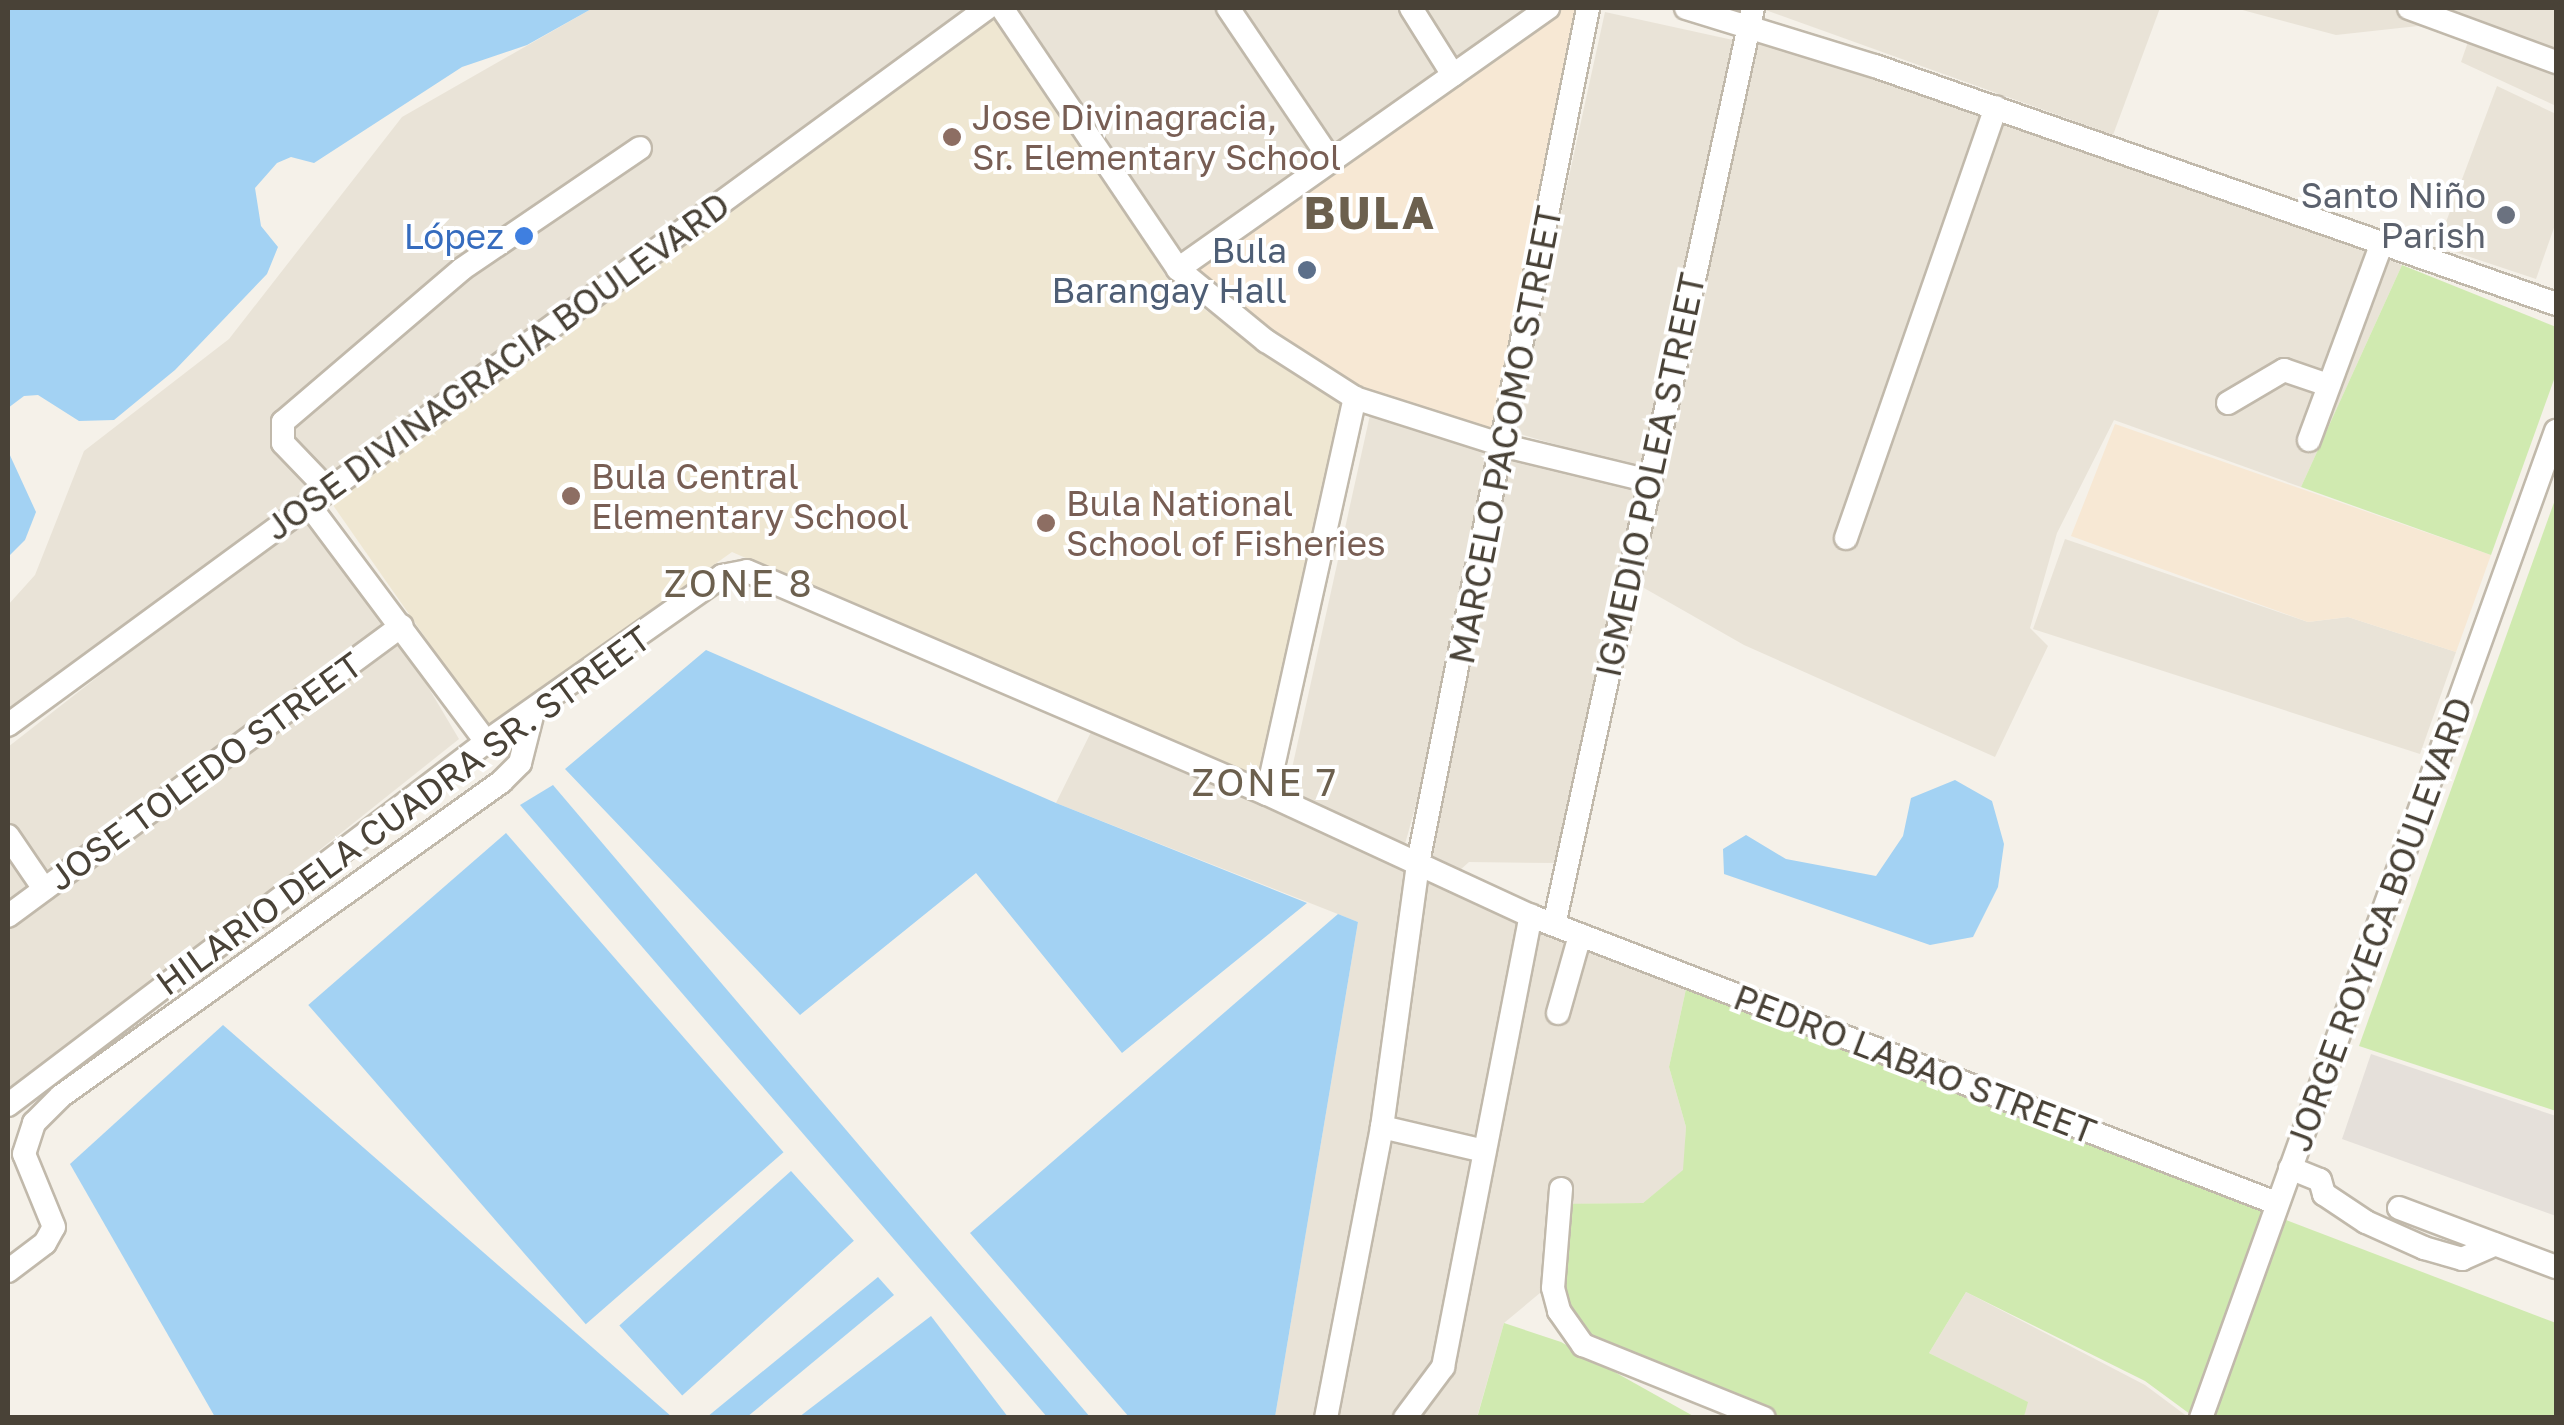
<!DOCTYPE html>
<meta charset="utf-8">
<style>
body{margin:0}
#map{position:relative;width:2564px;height:1425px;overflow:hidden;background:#f5f1e9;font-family:"Golos Text",sans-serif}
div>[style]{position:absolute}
.residential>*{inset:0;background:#e9e3d7}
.commercial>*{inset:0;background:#f7e8d4}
.industrial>*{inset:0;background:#e5e0da}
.education>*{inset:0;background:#efe7d2}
.green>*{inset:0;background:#d0eab0}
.water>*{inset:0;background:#a3d2f3;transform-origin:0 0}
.roads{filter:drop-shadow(2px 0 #c1b9ab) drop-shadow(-2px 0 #c1b9ab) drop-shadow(0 2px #c1b9ab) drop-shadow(0 -2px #c1b9ab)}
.minor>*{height:22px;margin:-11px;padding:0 11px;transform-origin:11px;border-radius:11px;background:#fff}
.dots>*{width:28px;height:28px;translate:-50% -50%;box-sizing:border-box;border:5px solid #fff;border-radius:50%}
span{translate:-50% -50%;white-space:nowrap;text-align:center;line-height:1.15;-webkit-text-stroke:8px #fff;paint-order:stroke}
.education-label{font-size:35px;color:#785e54}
.left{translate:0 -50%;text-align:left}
.worship-label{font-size:35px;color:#5b616d}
.right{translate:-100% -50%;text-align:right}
.shop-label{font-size:35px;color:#366cbe}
.service-label{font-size:35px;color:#4e5e75}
.street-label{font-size:35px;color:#494237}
.neighbourhood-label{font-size:38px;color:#6c604e;letter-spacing:2.5px}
.district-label{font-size:45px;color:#6c604e;font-weight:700;letter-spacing:2.5px}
.frame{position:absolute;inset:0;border:10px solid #494237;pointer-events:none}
</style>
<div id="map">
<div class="residential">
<i style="clip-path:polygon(593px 8px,992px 8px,308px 512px,398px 622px,8px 910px,8px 747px,215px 585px,8px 741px,8px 605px,35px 575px,84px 451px,229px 339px,402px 117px)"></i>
<i style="clip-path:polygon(1003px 8px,1547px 8px,1173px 266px)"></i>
<i style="clip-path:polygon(1760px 8px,2160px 8px,2113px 135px)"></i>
<i style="clip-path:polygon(2235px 8px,2556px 8px,2556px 106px,2461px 62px,2469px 39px,2418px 26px,2336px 35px)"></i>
<i style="clip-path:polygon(1605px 12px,1733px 40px,1669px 365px,1640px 469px,1513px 432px)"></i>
<i style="clip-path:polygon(1753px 37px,1993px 108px,2402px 265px,2301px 487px,2114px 420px,2057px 533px,2030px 628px,2048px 646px,1995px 757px,1744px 645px,1637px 584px)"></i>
<i style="clip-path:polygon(2497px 86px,2556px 114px,2556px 222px,2536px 279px,2437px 246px)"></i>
<i style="clip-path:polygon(1370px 415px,1494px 455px,1457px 658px,1405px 844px,1287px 791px)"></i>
<i style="clip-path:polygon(1510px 453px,1643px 486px,1557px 863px,1469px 862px,1459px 871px,1425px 854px)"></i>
<i style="clip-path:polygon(2065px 539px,2308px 622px,2348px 617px,2456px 652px,2420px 754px,2033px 629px)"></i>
<i style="clip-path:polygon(399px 638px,459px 739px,8px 1098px,8px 921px)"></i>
<i style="clip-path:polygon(1095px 724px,1686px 989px,1669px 1067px,1686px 1127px,1684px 1170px,1643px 1203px,1575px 1204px,1546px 1288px,1504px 1323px,1477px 1417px,1275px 1417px,1358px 922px,1056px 803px)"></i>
<i style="clip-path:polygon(1966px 1292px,2145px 1385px,2188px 1417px,2024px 1417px,2027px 1402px,1929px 1353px)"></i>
</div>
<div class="commercial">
<i style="clip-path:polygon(1561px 8px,1582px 8px,1498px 440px,1350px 387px,1191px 268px)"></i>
<i style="clip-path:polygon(2115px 424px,2491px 555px,2456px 652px,2348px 617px,2308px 622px,2071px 536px)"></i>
</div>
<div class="industrial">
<i style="clip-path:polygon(2371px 1054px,2556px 1116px,2556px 1216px,2342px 1139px)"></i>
</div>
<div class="education">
<i style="clip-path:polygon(998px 8px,1173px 288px,1348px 407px,1257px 782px,732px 552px,487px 726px,328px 498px,655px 267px)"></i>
</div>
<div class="green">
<i style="clip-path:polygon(2402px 265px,2556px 327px,2556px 374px,2491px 555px,2301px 487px)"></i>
<i style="clip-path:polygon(2556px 497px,2556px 1111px,2359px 1046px)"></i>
<i style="clip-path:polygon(1686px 989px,2274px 1196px,2194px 1417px,2145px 1381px,1966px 1292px,1929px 1353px,2028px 1402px,2024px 1417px,1735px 1417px,1677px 1397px,1563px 1336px,1553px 1204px,1643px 1203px,1683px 1170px,1686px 1127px,1669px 1067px)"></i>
<i style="clip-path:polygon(2278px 1217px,2556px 1323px,2556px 1417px,2196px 1418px)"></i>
<i style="clip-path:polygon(1504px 1323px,1561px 1342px,1695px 1417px,1477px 1418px)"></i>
</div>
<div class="water">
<i style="clip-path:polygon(8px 8px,593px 8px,527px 45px,462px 67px,314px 163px,291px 157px,277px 163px,255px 188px,261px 226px,278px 247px,267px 274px,175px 370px,114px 420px,79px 421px,38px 395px,24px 396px,8px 408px)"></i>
<i style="clip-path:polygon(8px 451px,36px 512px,25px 540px,8px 557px)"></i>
<i style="clip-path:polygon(706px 650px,1056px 803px,1307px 903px,1122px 1053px,976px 873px,800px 1015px,565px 769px)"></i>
<i style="clip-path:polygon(1955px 780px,1992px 801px,2004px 844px,1998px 887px,1973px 937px,1930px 945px,1724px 874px,1723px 849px,1746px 835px,1786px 859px,1876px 876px,1903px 836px,1911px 798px)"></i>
<i style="clip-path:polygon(553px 785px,1090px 1417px,1047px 1417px,520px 805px)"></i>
<i style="left:506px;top:833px;width:423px;height:262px;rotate:49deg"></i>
<i style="clip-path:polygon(1338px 914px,1358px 922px,1275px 1417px,1129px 1417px,970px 1233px)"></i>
<i style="clip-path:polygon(223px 1025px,672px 1417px,215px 1417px,70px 1164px)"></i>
<i style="left:791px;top:1171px;width:94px;height:231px;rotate:48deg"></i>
<i style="clip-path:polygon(878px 1277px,894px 1295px,747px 1417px,707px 1417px)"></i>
<i style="clip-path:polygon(931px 1316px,1008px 1417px,799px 1417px)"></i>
</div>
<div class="roads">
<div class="minor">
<i style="left:1002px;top:8px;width:315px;rotate:56deg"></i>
<i style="left:1178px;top:269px;width:114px;rotate:39.3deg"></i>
<i style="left:1266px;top:341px;width:106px;rotate:32.6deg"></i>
<i style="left:1355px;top:398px;width:157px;rotate:17.7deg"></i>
<i style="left:1505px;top:446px;width:149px;rotate:13.6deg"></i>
<i style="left:1228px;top:8px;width:181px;rotate:56deg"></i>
<i style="left:1411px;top:8px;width:79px;rotate:57.9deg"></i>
<i style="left:1686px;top:8px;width:198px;rotate:17.1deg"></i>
<i style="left:1875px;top:66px;width:721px;rotate:19.26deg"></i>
<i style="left:2409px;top:8px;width:157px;rotate:20.2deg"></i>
<i style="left:1178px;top:269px;width:453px;rotate:-35.2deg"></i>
<i style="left:2228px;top:403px;width:65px;rotate:-30.5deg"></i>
<i style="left:2284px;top:370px;width:46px;rotate:18.8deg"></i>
<i style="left:2309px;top:440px;width:210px;rotate:-69.7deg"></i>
<i style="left:328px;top:490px;width:65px;rotate:-133.8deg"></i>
<i style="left:283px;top:443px;width:21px;rotate:-90deg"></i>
<i style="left:283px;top:422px;width:235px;rotate:-40.5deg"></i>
<i style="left:462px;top:269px;width:215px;rotate:-34.2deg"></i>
<i style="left:309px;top:505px;width:296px;rotate:53.2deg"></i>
<i style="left:1846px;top:538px;width:456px;rotate:-70.8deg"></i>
<i style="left:8px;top:725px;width:1213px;rotate:-36.22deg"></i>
<i style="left:1267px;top:794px;width:406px;rotate:-77.5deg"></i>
<i style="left:8px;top:836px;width:64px;rotate:55.8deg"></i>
<i style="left:8px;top:916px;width:489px;rotate:-36.4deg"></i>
<i style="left:1554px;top:925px;width:938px;rotate:-77.76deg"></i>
<i style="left:1558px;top:1013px;width:81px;rotate:-74.2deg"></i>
<i style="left:8px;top:1105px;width:600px;rotate:-37.21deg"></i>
<i style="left:486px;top:742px;width:289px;rotate:-35.1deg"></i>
<i style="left:722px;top:576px;width:25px;rotate:-11deg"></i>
<i style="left:747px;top:571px;width:566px;rotate:23.21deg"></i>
<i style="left:1267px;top:794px;width:291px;rotate:24.8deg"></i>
<i style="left:1531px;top:916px;width:798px;rotate:21.07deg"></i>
<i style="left:1382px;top:1127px;width:105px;rotate:13.2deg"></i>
<i style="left:2290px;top:1168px;width:32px;rotate:22deg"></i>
<i style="left:2320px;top:1180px;width:15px;rotate:74deg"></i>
<i style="left:2324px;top:1194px;width:50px;rotate:33.7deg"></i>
<i style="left:2366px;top:1222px;width:64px;rotate:24.1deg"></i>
<i style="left:2424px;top:1248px;width:40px;rotate:16deg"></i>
<i style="left:2462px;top:1259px;width:36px;rotate:-24deg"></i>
<i style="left:1561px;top:1189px;width:99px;rotate:94.6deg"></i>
<i style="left:1553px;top:1288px;width:24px;rotate:75deg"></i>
<i style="left:1559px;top:1311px;width:42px;rotate:54.8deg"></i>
<i style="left:1583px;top:1345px;width:195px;rotate:22deg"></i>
<i style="left:2399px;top:1208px;width:168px;rotate:20.6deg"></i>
<i style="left:8px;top:1271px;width:46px;rotate:-37.1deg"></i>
<i style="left:45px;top:1243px;width:18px;rotate:-61deg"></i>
<i style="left:54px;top:1227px;width:79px;rotate:-112.3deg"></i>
<i style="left:24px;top:1154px;width:33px;rotate:-72deg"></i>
<i style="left:34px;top:1123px;width:38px;rotate:-45deg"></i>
<i style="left:61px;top:1096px;width:541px;rotate:-35.51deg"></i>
<i style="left:501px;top:782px;width:27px;rotate:-45deg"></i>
<i style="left:520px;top:763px;width:53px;rotate:-75.7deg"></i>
<i style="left:1326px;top:1418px;width:296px;rotate:-79.1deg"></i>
<i style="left:1382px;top:1127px;width:266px;rotate:-82.2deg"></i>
<i style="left:1418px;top:863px;width:872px;rotate:-78.75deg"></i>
<i style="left:1405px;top:1418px;width:64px;rotate:-53.3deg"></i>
<i style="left:1443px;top:1367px;width:460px;rotate:-79deg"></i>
<i style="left:2201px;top:1418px;width:1049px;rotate:-70.22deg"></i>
</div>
</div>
<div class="dots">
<i style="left:952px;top:137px;background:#8d6e63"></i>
<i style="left:2506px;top:215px;background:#6b7280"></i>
<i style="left:524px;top:236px;background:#3f7fe0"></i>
<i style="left:1307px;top:270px;background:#5c6f8a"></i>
<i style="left:571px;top:496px;background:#8d6e63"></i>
<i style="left:1046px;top:523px;background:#8d6e63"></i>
</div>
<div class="education-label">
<span class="left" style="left:972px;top:137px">Jose Divinagracia,<br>Sr. Elementary School</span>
<span class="left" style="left:591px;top:496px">Bula Central<br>Elementary School</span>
<span class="left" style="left:1066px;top:523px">Bula National<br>School of Fisheries</span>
</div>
<div class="worship-label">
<span class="right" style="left:2486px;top:215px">Santo Niño<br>Parish</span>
</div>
<div class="shop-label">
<span class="right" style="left:504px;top:236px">López</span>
</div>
<div class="service-label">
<span class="right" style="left:1287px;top:270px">Bula<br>Barangay Hall</span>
</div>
<div class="street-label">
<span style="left:497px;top:366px;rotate:-36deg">JOSE DIVINAGRACIA BOULEVARD</span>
<span style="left:1505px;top:435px;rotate:-79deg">MARCELO PACOMO STREET</span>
<span style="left:1650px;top:475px;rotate:-78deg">IGMEDIO POLEA STREET</span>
<span style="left:205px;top:771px;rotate:-36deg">JOSE TOLEDO STREET</span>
<span style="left:403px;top:810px;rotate:-36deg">HILARIO DELA CUADRA SR. STREET</span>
<span style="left:2379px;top:924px;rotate:-70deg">JORGE ROYECA BOULEVARD</span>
<span style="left:1915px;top:1064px;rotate:21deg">PEDRO LABAO STREET</span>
</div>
<div class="neighbourhood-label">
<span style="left:739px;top:583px">ZONE 8</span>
<span style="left:1265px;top:782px">ZONE 7</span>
</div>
<div class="district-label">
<span style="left:1370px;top:213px">BULA</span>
</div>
<div class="frame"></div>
</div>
